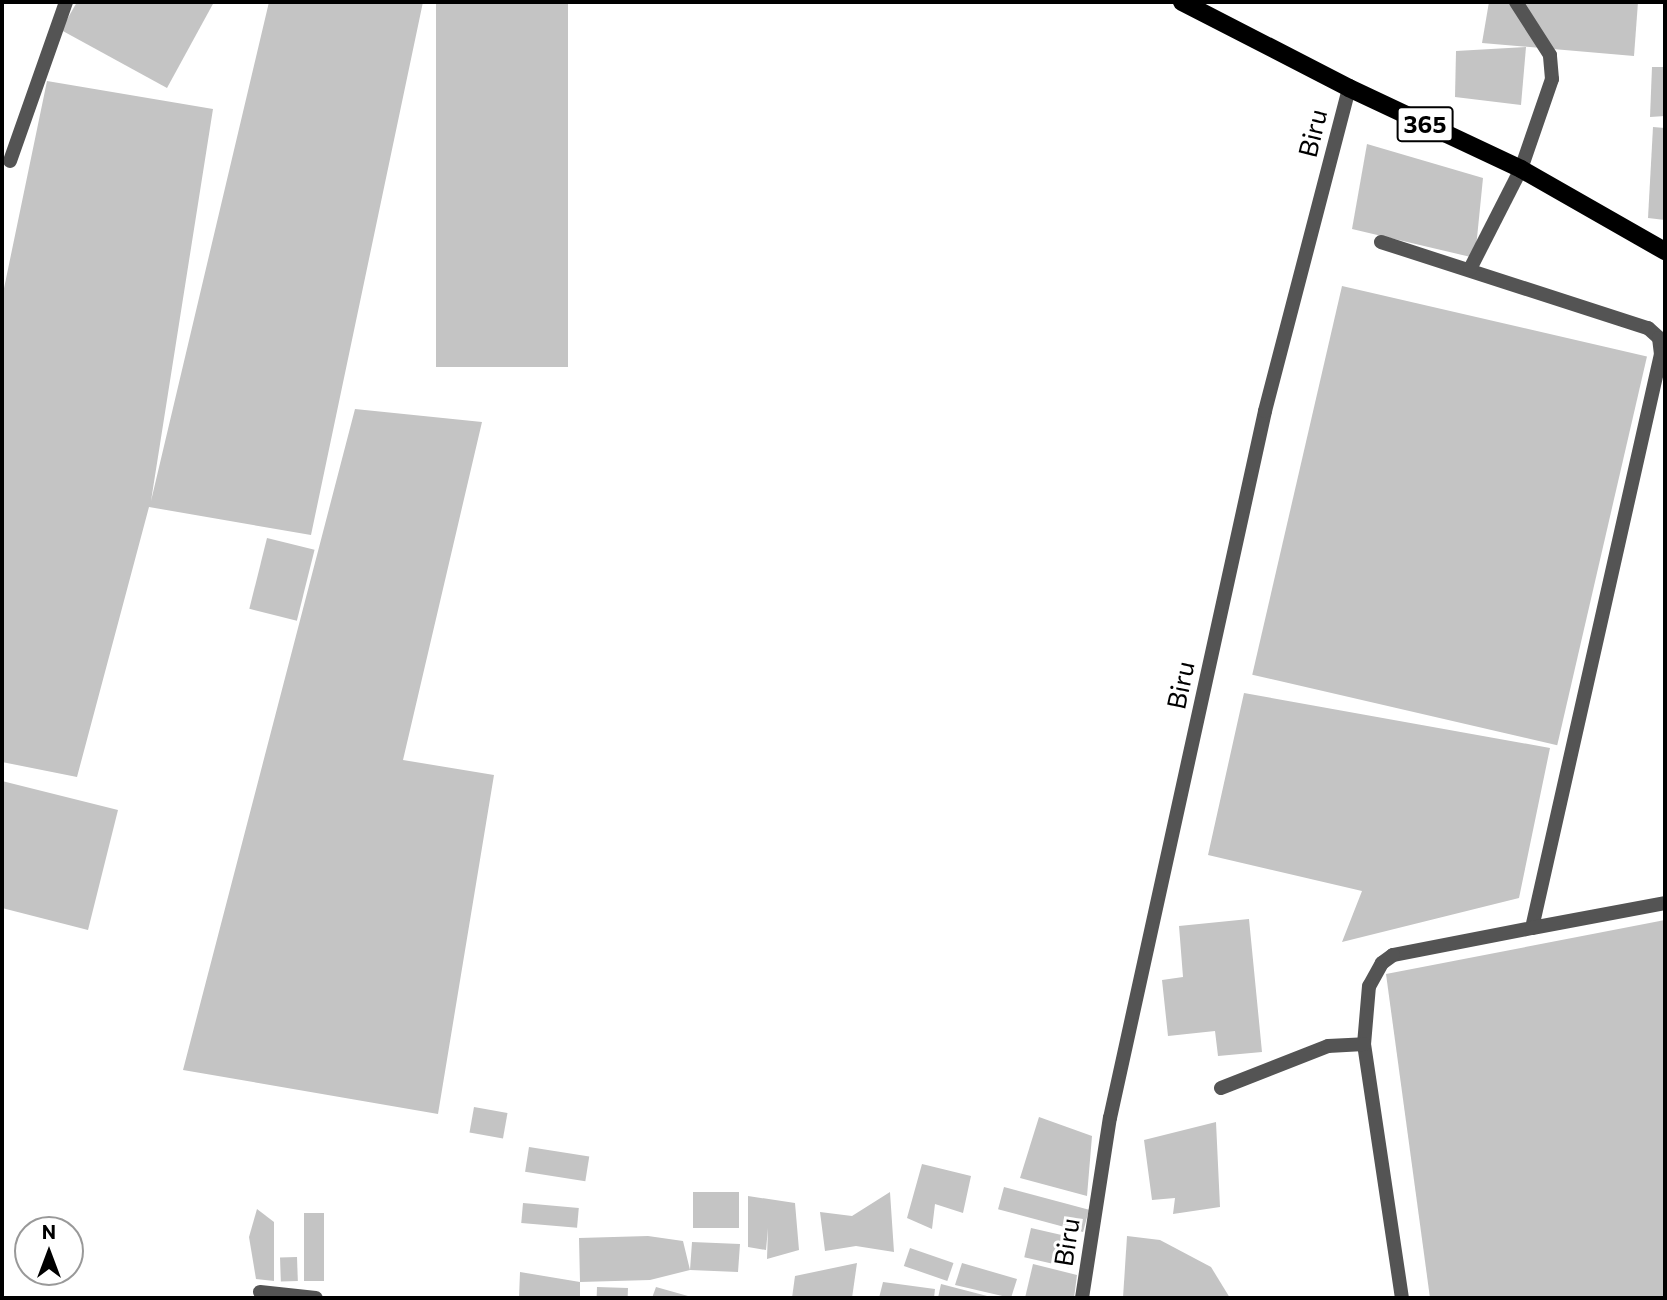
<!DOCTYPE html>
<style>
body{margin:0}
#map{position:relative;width:1667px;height:1300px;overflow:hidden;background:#fff;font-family:Commissioner,sans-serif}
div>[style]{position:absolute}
.building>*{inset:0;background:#c4c4c4;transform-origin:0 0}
.service>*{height:14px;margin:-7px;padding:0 7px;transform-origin:7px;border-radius:7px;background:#545454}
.minor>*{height:14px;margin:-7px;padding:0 7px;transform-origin:7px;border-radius:7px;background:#545454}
.primary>*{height:18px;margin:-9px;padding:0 9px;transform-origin:9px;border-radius:9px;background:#000}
span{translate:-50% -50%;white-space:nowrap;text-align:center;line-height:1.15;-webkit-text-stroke:6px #fff;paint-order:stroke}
.shield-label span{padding:2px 5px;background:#fff;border:2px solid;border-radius:5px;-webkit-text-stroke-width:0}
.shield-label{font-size:24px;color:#000;font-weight:700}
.street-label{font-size:26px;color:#000}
.frame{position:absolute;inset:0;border:4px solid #000;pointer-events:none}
.north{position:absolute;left:14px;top:1216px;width:70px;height:70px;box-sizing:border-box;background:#fff;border:2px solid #999;border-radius:50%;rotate:0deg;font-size:19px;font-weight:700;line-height:28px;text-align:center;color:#000}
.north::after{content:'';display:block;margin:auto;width:24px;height:32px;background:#000;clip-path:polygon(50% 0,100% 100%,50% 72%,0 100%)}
</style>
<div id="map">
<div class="building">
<i style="clip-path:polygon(77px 2px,214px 2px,167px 88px,61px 30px)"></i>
<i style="clip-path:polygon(269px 2px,423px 2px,311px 535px,149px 507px,77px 777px,2px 762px,2px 298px,47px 81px,213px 109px,151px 501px)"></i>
<i style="left:436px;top:2px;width:132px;height:365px"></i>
<i style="clip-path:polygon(1489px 2px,1638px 2px,1634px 56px,1482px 43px)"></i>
<i style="clip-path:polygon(1526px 47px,1521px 105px,1455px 97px,1456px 51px)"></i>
<i style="clip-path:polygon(1652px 67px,1665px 67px,1665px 116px,1650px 117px)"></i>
<i style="clip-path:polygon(1653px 127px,1665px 128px,1665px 220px,1648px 218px)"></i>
<i style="clip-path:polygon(1367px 144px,1483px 178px,1475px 258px,1352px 229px)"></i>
<i style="left:1342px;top:286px;width:313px;height:399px;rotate:13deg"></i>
<i style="clip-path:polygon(355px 409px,482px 422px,403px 760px,494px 775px,438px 1114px,183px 1070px)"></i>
<i style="left:267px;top:538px;width:49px;height:73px;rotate:14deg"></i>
<i style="clip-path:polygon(1244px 693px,1550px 748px,1519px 898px,1342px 942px,1362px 891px,1208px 855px)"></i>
<i style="clip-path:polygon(2px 781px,118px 810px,88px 930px,2px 908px)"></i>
<i style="clip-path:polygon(1249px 919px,1262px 1052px,1218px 1056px,1215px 1031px,1168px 1036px,1162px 980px,1183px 977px,1179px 926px)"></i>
<i style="clip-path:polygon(1665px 920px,1665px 1298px,1430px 1298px,1386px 974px)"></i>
<i style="left:474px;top:1107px;width:34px;height:26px;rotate:10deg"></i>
<i style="clip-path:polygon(1039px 1117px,1092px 1136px,1087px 1196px,1020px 1178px)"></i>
<i style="clip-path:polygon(1216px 1122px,1220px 1207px,1173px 1214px,1175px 1198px,1152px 1200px,1144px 1140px)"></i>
<i style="left:529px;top:1147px;width:61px;height:25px;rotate:9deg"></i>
<i style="clip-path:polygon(922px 1164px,971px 1176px,963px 1213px,935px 1204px,932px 1229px,907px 1218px)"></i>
<i style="left:1004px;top:1187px;width:88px;height:23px;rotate:15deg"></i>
<i style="left:693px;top:1192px;width:46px;height:36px"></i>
<i style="clip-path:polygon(890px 1192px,894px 1252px,856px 1246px,825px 1251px,820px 1212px,852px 1216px)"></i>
<i style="clip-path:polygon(748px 1196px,795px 1203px,799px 1250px,767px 1259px,768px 1228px,766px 1250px,748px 1247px)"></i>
<i style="left:523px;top:1203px;width:56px;height:20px;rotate:5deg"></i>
<i style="clip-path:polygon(257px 1209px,274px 1222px,274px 1281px,256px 1279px,249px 1237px)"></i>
<i style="left:304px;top:1213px;width:20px;height:68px"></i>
<i style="left:1031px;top:1228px;width:46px;height:30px;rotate:13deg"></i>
<i style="clip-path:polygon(648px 1236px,683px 1241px,690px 1270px,692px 1242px,740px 1244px,738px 1272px,690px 1270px,650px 1280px,580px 1282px,580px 1298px,519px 1298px,520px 1272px,580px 1282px,579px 1238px)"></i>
<i style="clip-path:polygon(1127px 1236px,1160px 1240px,1211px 1267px,1230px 1298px,1123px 1298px)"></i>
<i style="left:910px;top:1248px;width:46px;height:19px;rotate:19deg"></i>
<i style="left:297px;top:1257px;width:24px;height:17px;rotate:88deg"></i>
<i style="clip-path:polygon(857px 1263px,852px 1298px,792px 1298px,795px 1276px)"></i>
<i style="clip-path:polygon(962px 1263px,1017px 1279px,1011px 1298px,955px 1285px)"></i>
<i style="clip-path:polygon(1033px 1264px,1077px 1275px,1074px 1298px,1025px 1298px)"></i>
<i style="clip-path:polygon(883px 1282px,935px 1289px,934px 1298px,879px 1298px)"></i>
<i style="clip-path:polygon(941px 1284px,991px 1297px,991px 1298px,938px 1298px)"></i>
<i style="left:597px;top:1287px;width:31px;height:11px;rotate:2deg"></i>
<i style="clip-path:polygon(656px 1287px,688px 1296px,688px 1298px,652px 1298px)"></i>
</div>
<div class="service">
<i style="left:10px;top:161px;width:169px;rotate:-70.6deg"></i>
<i style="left:1381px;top:242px;width:281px;rotate:17.9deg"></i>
<i style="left:1648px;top:328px;width:15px;rotate:42deg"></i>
<i style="left:1659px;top:338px;width:16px;rotate:83deg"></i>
<i style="left:1661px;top:354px;width:588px;rotate:102.67deg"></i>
<i style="left:1532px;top:928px;width:142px;rotate:169deg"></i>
<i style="left:1393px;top:955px;width:14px;rotate:144deg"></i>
<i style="left:1382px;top:963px;width:26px;rotate:119deg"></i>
<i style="left:1369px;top:986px;width:58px;rotate:94.9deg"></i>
<i style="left:1364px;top:1044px;width:257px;rotate:81.5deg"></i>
<i style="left:1470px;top:269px;width:112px;rotate:-63deg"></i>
<i style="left:1521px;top:169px;width:95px;rotate:-71deg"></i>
<i style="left:1552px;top:79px;width:24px;rotate:-95deg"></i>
<i style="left:1550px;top:55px;width:63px;rotate:-122.7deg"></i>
<i style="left:1532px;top:928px;width:135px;rotate:-10.6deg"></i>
<i style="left:1221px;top:1088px;width:115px;rotate:-21.4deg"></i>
<i style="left:1328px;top:1046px;width:36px;rotate:-3deg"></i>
</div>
<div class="minor">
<i style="left:260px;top:1292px;width:56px;rotate:6.1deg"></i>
<i style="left:1082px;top:1298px;width:182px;rotate:-81.2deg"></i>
<i style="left:1110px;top:1118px;width:724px;rotate:-77.63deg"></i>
<i style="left:1265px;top:411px;width:334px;rotate:-75.4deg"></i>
</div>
<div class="primary">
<i style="left:1182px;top:2px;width:188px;rotate:27.2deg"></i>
<i style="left:1349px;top:88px;width:190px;rotate:25.2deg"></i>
<i style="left:1521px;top:169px;width:166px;rotate:29.7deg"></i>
</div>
<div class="shield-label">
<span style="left:1425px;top:124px">365</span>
</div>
<div class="street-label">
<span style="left:1312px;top:133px;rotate:-76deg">Biru</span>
<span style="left:1180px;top:685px;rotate:-78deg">Biru</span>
<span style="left:1066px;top:1242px;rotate:-81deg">Biru</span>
</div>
<div class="frame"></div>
<div class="north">N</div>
</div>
